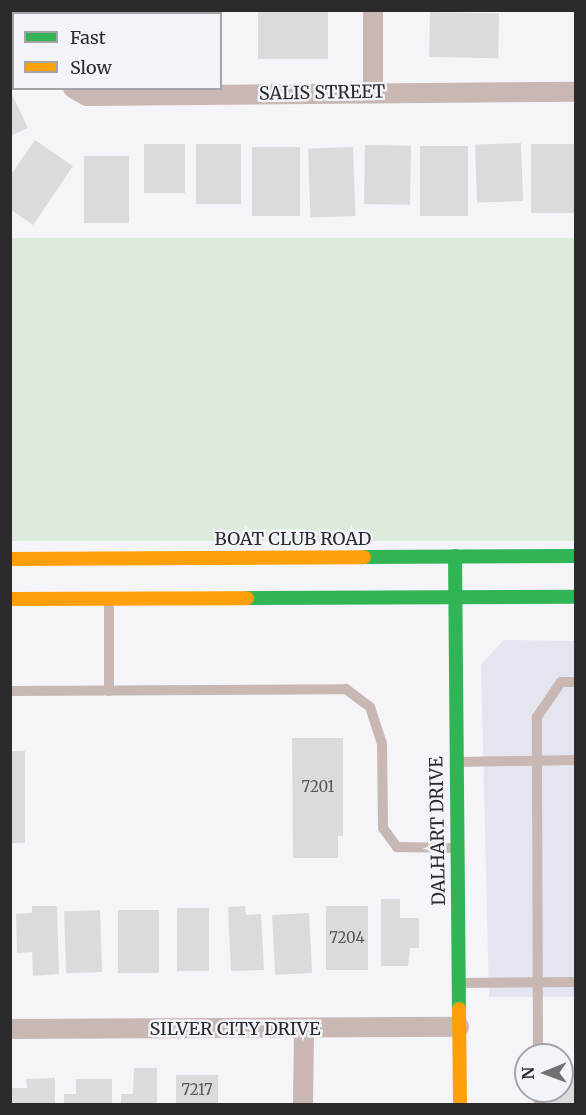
<!DOCTYPE html>
<style>
body{margin:0}
#map{position:relative;width:586px;height:1115px;overflow:hidden;background:#f4f4f9;font-family:Merriweather,serif}
div>[style]{position:absolute}
.built>*{inset:0;background:#e5e5ef}
.green>*{inset:0;background:#dcebda;transform-origin:0 0}
.building>*{inset:0;background:#dcdbdc;transform-origin:0 0}
.lane>*{height:10px;margin:-5px;padding:0 5px;transform-origin:5px;border-radius:5px;background:#c8b7b3}
.street>*{height:20px;margin:-10px;padding:0 10px;transform-origin:10px;border-radius:10px;background:#c8b7b3}
.fast>*{height:14px;margin:-7px;padding:0 7px;transform-origin:7px;border-radius:7px;background:#30b455}
.slow>*{height:14px;margin:-7px;padding:0 7px;transform-origin:7px;border-radius:7px;background:#ff9f0a}
span{translate:-50% -50%;white-space:nowrap;text-align:center;line-height:1.15;-webkit-text-stroke:5px #f3f3fa;paint-order:stroke}
.number-label{font-size:15px;color:#58585a}
.number-label span{-webkit-text-stroke-width:0}
.street-label{font-size:18px;color:#2b2b2d}
.frame{position:absolute;inset:0;border:12px solid #2b2b2d;pointer-events:none}
.legend{position:absolute;left:12px;top:12px;width:210px;height:78px;box-sizing:border-box;background:#f3f3fa;border:2px solid #a3a3a8;margin:0;padding:8px 10px;list-style:none;font-size:18px;color:#2b2b2d}
.legend li{display:flex;align-items:center;gap:12px;height:30px}
.legend b{width:30px;border:2px solid #a3a3a8}
.north{position:absolute;left:514px;top:1043px;width:60px;height:60px;box-sizing:border-box;background:#f3f3fa;border:2px solid #a3a3a8;border-radius:50%;rotate:269deg;font-size:16px;font-weight:700;line-height:24px;text-align:center;color:#2b2b2d}
.north::after{content:'';display:block;margin:auto;width:21px;height:27px;background:#717174;clip-path:polygon(50% 0,100% 100%,50% 72%,0 100%)}
</style>
<div id="map">
<div class="built">
<i style="clip-path:polygon(504px 640px,575px 641px,575px 997px,489px 997px,481px 664px)"></i>
</div>
<div class="green">
<i style="left:575px;top:238px;width:303px;height:564px;rotate:90deg"></i>
</div>
<div class="building">
<i style="left:258px;top:10px;width:70px;height:49px"></i>
<i style="left:430px;top:12px;width:69px;height:45px;rotate:1deg"></i>
<i style="left:10px;top:31px;width:4px;height:45px"></i>
<i style="clip-path:polygon(10px 90px,28px 128px,10px 136px)"></i>
<i style="clip-path:polygon(35px 140px,73px 166px,33px 225px,10px 209px,10px 176px)"></i>
<i style="left:521px;top:143px;width:58px;height:46px;rotate:88deg"></i>
<i style="left:144px;top:144px;width:41px;height:49px"></i>
<i style="left:196px;top:144px;width:45px;height:60px"></i>
<i style="left:531px;top:144px;width:45px;height:69px"></i>
<i style="left:365px;top:145px;width:46px;height:59px;rotate:1deg"></i>
<i style="left:420px;top:146px;width:48px;height:70px"></i>
<i style="left:252px;top:147px;width:48px;height:69px"></i>
<i style="left:353px;top:147px;width:69px;height:45px;rotate:88deg"></i>
<i style="left:84px;top:156px;width:45px;height:67px"></i>
<i style="clip-path:polygon(292px 738px,343px 738px,343px 836px,338px 836px,338px 858px,293px 858px)"></i>
<i style="left:10px;top:751px;width:15px;height:92px"></i>
<i style="clip-path:polygon(381px 899px,400px 899px,400px 918px,419px 918px,419px 948px,410px 948px,408px 966px,381px 966px)"></i>
<i style="clip-path:polygon(32px 906px,57px 906px,59px 974px,33px 976px,32px 952px,17px 953px,16px 914px,32px 913px)"></i>
<i style="clip-path:polygon(245px 906px,246px 915px,261px 914px,264px 970px,231px 971px,228px 907px)"></i>
<i style="left:326px;top:906px;width:42px;height:64px"></i>
<i style="left:177px;top:908px;width:32px;height:63px"></i>
<i style="left:100px;top:910px;width:62px;height:36px;rotate:88deg"></i>
<i style="left:118px;top:910px;width:41px;height:63px"></i>
<i style="left:309px;top:913px;width:60px;height:37px;rotate:87deg"></i>
<i style="clip-path:polygon(134px 1068px,157px 1068px,157px 1104px,121px 1104px,121px 1094px,133px 1094px)"></i>
<i style="clip-path:polygon(576px 1068px,576px 1104px,549px 1104px,549px 1091px,562px 1091px,562px 1069px)"></i>
<i style="left:176px;top:1075px;width:42px;height:29px"></i>
<i style="clip-path:polygon(55px 1078px,55px 1104px,12px 1104px,12px 1088px,27px 1088px,26px 1079px)"></i>
<i style="clip-path:polygon(76px 1079px,112px 1079px,112px 1104px,64px 1104px,64px 1094px,76px 1094px)"></i>
</div>
<div class="lane">
<i style="left:109px;top:601px;width:90px;rotate:90deg"></i>
<i style="left:10px;top:691px;width:336px;rotate:-0.3deg"></i>
<i style="left:346px;top:689px;width:30px;rotate:37deg"></i>
<i style="left:370px;top:707px;width:38px;rotate:72deg"></i>
<i style="left:382px;top:743px;width:85px;rotate:89.3deg"></i>
<i style="left:383px;top:828px;width:24px;rotate:54deg"></i>
<i style="left:397px;top:847px;width:59px;rotate:1deg"></i>
<i style="left:459px;top:762px;width:117px;rotate:-1deg"></i>
<i style="left:459px;top:983px;width:117px;rotate:-0.5deg"></i>
<i style="left:538px;top:1055px;width:338px;rotate:-90.2deg"></i>
<i style="left:537px;top:717px;width:42px;rotate:-55.6deg"></i>
<i style="left:561px;top:682px;width:15px"></i>
<i style="left:538px;top:1091px;width:13px;rotate:86deg"></i>
</div>
<div class="street">
<i style="left:68px;top:14px;width:4px;rotate:-90deg"></i>
<i style="left:73px;top:88px;width:16px;rotate:30deg"></i>
<i style="left:87px;top:96px;width:489px;rotate:-0.5deg"></i>
<i style="left:373px;top:92px;width:82px;rotate:-90deg"></i>
<i style="left:10px;top:1029px;width:449px;rotate:-0.3deg"></i>
<i style="left:303px;top:1104px;width:75px;rotate:-89.2deg"></i>
</div>
<div class="fast">
<i style="left:455px;top:556px;width:453px;rotate:89.5deg"></i>
<i style="left:364px;top:557px;width:212px;rotate:-0.3deg"></i>
<i style="left:247px;top:598px;width:329px;rotate:-0.2deg"></i>
</div>
<div class="slow">
<i style="left:10px;top:559px;width:354px;rotate:-0.3deg"></i>
<i style="left:10px;top:599px;width:237px;rotate:-0.2deg"></i>
<i style="left:459px;top:1009px;width:95px;rotate:89.4deg"></i>
</div>
<div class="number-label">
<span style="left:318px;top:787px">7201</span>
<span style="left:347px;top:938px">7204</span>
<span style="left:197px;top:1090px">7217</span>
</div>
<div class="street-label">
<span style="left:322px;top:93px;rotate:-1deg">SALIS STREET</span>
<span style="left:293px;top:539px">BOAT CLUB ROAD</span>
<span style="left:438px;top:831px;rotate:-91deg">DALHART DRIVE</span>
<span style="left:235px;top:1029px">SILVER CITY DRIVE</span>
</div>
<div class="frame"></div>
<ul class="legend">
<li><b style="height:8px;background:#30b455"></b>Fast</li>
<li><b style="height:8px;background:#ff9f0a"></b>Slow</li>
</ul>
<div class="north">N</div>
</div>
